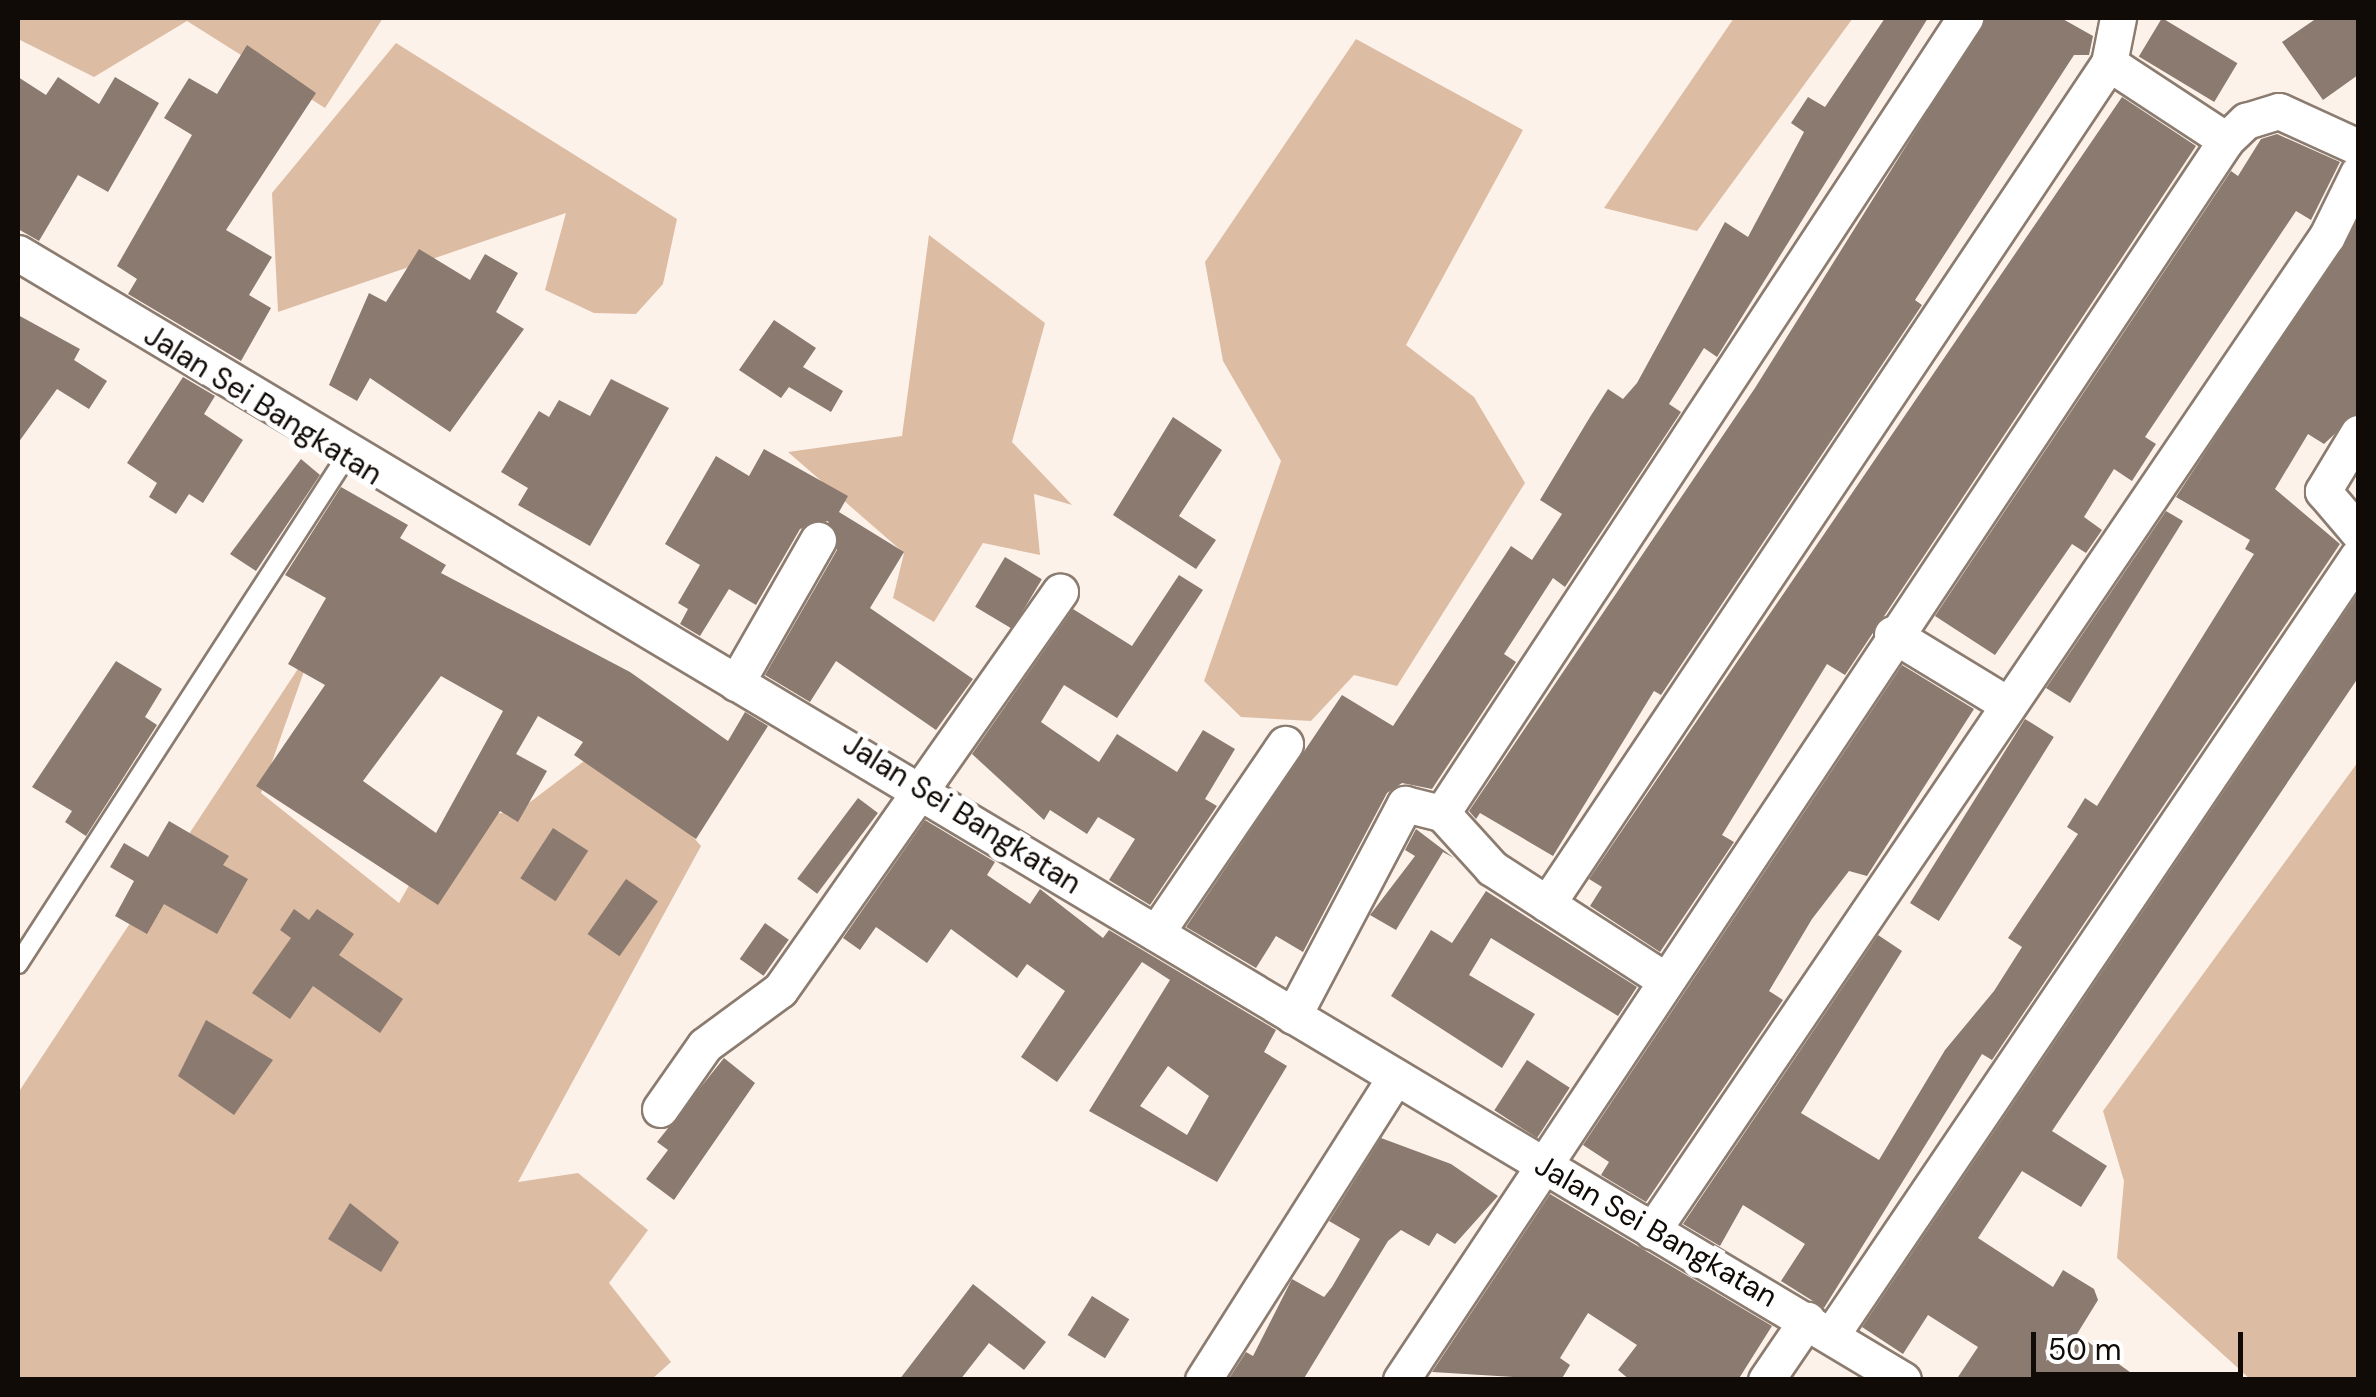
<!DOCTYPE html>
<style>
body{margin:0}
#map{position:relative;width:2376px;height:1397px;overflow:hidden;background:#fdf2ea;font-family:"DM Sans",sans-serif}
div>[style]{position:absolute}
.forest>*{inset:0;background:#ddbca4}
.building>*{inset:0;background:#8a7a6f;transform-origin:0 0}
.roads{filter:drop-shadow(2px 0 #8c7c70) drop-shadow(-2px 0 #8c7c70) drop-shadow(0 2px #8c7c70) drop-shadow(0 -2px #8c7c70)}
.lane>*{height:18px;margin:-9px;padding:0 9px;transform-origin:9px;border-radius:9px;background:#fff}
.street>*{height:35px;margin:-17.5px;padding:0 17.5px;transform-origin:17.5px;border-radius:17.5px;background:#fff}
span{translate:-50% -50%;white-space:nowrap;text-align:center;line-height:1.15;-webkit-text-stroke:10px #fff;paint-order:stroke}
.street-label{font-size:30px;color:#110b07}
.frame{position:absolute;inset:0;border:20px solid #110b07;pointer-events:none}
.scale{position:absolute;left:2031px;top:1332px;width:212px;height:45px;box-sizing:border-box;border:5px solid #110b07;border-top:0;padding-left:12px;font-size:30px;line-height:35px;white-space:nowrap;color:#110b07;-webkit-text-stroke:8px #fff;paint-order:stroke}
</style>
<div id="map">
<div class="forest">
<i style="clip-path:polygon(18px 18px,383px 18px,325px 108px,187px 21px,94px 77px,18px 39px)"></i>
<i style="clip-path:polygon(1734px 18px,1853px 18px,1697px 231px,1604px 208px)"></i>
<i style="clip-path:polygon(1356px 39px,1523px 130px,1406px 345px,1474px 397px,1525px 483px,1397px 686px,1354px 675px,1311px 721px,1241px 717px,1204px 681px,1281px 461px,1223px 361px,1205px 262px)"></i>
<i style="clip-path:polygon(396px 43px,677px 219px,663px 284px,636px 314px,594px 313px,545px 290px,566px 213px,278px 312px,272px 193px)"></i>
<i style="clip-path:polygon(929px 235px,1045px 323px,1012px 442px,1072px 505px,1034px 494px,1040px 555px,983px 543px,934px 622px,893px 598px,904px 553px,788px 452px,902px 436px)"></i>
<i style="clip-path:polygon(313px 646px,261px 793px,399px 903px,444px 824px,521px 809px,592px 755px,650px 787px,701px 846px,518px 1182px,578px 1173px,648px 1230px,609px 1283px,671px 1362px,652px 1379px,18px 1380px,18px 1093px)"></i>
<i style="clip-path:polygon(2358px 762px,2358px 1379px,2250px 1379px,2117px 1258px,2124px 1181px,2103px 1111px)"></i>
</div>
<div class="building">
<i style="clip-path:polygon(1885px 18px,1928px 18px,1717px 357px,1704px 348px,1669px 404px,1681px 412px,1565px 587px,1553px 578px,1504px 654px,1516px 662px,1432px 789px,1402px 783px,1387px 793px,1303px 952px,1276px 936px,1256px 968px,1186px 927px,1342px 695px,1393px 726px,1511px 546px,1532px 560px,1562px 514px,1540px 500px,1590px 417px,1608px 389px,1623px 399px,1637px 383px,1725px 222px,1748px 237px,1804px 132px,1791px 123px,1808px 97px,1825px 107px)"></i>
<i style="clip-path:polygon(1986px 18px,2061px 18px,2093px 36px,2089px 55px,2074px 55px,1915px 300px,1922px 305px,1661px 695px,1654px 691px,1553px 856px,1480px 813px,1476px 819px,1469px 811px,1755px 388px)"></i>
<i style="left:2162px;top:18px;width:88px;height:45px;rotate:31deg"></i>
<i style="clip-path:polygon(2317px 18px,2358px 18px,2358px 75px,2323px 100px,2282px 42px)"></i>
<i style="clip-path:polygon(247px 45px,316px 93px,226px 230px,272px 257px,249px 295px,271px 308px,241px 361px,128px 294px,137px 279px,117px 266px,192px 135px,164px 118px,189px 78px,217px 94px)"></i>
<i style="clip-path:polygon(18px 77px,46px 95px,58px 77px,99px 104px,115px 77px,159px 103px,108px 192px,78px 175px,39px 241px,18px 229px)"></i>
<i style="clip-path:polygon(2122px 97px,2196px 146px,1845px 675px,1827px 664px,1722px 835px,1734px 842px,1660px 952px,1590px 906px,1602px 887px,1589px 879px)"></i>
<i style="clip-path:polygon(2277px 134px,2340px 162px,2311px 220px,2296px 211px,2145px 437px,2156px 444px,2132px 481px,2114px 469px,2084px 517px,2102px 530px,2086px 553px,2072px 544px,1995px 655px,1935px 616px,2231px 171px,2238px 176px,2261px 139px)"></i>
<i style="clip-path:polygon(2358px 220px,2358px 412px,2324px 444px,2308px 434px,2275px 489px,2340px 544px,1992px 1060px,1982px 1054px,1824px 1308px,1781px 1281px,1805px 1244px,1743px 1205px,1720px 1246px,1683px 1224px,1878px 935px,1902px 951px,1801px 1113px,1879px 1160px,1945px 1050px,1994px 991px,2022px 947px,2008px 938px,2078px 834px,2067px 827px,2085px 798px,2097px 806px,2254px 554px,2245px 549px,2250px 540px,2176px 497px)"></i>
<i style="clip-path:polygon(419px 249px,470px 280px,485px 254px,518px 273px,496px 312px,524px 329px,450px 432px,370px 378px,357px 401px,329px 385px,369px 293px,386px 302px)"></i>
<i style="clip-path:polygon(18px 315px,80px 349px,74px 360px,107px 381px,89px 409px,57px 389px,18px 443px)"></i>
<i style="clip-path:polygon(774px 320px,816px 348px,803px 367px,843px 391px,831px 412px,789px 387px,781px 398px,739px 370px)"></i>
<i style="clip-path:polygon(183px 377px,215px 396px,204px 414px,243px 440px,203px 503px,189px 494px,176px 514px,149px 497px,157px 483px,127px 463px)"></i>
<i style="clip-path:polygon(611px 379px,669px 408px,590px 546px,518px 505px,528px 488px,501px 472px,539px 411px,549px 417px,559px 400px,590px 416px)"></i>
<i style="clip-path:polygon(1173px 417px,1222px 450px,1179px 516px,1216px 540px,1196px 569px,1113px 515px)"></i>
<i style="clip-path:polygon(764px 449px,848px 496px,839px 512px,904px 552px,870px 608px,973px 679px,936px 730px,836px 661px,810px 702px,765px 675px,837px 550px,828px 521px,800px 529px,756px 605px,729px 589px,700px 636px,680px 624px,688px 609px,678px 603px,700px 565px,665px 544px,716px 456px,749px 476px)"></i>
<i style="clip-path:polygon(301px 459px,320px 475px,256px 571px,230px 554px)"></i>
<i style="clip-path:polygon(evenodd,341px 487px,408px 525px,400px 538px,446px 565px,441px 573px,630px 672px,728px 741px,745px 712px,768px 726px,696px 839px,574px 755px,583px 742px,538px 716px,516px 754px,547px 771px,518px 822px,500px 811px,438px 905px,256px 786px,325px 685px,288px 664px,326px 598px,285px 575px,341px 487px,441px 676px,503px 711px,436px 833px,363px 781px,441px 676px)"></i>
<i style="clip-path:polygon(2166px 511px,2183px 521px,2070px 703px,2046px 688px)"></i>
<i style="left:1005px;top:557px;width:43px;height:58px;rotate:31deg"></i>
<i style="clip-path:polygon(1179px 575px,1203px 590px,1117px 718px,1064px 685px,1041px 722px,1099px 762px,1117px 734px,1177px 772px,1203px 730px,1235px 749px,1205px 799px,1217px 806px,1150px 905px,1109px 880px,1135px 839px,1098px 817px,1087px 834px,1050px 810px,1044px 820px,972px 754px,1073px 609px,1132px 646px)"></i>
<i style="clip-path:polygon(2358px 593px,2358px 678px,2052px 1131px,2107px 1166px,2081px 1207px,2022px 1171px,1978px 1238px,2053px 1287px,2063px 1270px,2094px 1289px,2098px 1300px,2077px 1334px,2141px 1380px,1956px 1380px,1978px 1347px,1928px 1315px,1903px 1354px,1862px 1327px)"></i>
<i style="clip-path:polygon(116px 661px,162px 689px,145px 717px,157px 725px,86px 836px,65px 822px,72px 811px,32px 787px)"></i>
<i style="clip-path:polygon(1902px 665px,1974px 709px,1867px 876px,1849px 871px,1812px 919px,1769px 991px,1783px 1000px,1646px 1202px,1601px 1175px,1609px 1162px,1583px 1145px)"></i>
<i style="left:2025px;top:719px;width:34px;height:217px;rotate:32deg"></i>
<i style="left:858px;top:798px;width:25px;height:101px;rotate:37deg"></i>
<i style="clip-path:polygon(evenodd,925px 820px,995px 862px,987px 875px,1030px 904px,1040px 889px,1103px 938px,1109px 930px,1276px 1030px,1264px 1052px,1287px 1066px,1217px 1182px,1089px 1111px,1170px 980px,1142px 962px,1057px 1082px,1021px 1057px,1065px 991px,1027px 964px,1017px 978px,951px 929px,927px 963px,876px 927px,860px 950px,843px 938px,925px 820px,1168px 1066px,1209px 1096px,1187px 1135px,1140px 1106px,1168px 1066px)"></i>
<i style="clip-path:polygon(169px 821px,229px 856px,223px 865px,248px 879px,217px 934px,164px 904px,147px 934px,115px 916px,134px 881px,110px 867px,124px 843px,148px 857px)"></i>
<i style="left:553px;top:828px;width:42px;height:60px;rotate:33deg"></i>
<i style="clip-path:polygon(1416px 829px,1454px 858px,1443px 852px,1396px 930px,1370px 915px,1415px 856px,1405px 850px)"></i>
<i style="left:626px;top:879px;width:39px;height:67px;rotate:35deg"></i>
<i style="clip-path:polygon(1486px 891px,1637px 987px,1618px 1016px,1491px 938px,1469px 975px,1535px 1014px,1502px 1068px,1391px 996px,1431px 930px,1452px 943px)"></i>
<i style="clip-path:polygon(294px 909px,309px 920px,317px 909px,354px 934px,339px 955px,403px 999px,380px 1033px,313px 986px,290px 1019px,252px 993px,291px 938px,280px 930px)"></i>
<i style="left:765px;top:923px;width:29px;height:44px;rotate:35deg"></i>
<i style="clip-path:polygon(206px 1020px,273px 1060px,234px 1115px,178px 1076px)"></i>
<i style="clip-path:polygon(724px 1058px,755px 1083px,674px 1200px,646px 1179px,668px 1150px,657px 1142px)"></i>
<i style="left:1527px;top:1060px;width:51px;height:60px;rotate:33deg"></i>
<i style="clip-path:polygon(1381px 1138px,1451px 1164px,1498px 1196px,1455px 1244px,1437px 1233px,1429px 1246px,1401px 1230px,1388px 1241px,1303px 1380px,1228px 1380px,1246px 1352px,1253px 1356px,1292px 1279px,1324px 1297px,1332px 1287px,1360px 1239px,1329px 1221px)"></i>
<i style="clip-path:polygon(1550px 1194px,1772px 1326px,1738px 1380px,1630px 1380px,1618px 1370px,1637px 1345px,1588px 1313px,1560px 1358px,1570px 1365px,1561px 1380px,1432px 1372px)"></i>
<i style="clip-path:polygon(350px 1203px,399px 1242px,381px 1272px,328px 1239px)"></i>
<i style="clip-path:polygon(973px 1284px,1046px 1342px,1024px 1370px,989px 1343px,960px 1380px,899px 1380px)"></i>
<i style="left:1092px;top:1296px;width:44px;height:46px;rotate:32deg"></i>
</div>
<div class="roads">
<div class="lane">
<i style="left:18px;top:964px;width:604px;rotate:-57.1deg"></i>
</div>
<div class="street">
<i style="left:2226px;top:140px;width:28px;rotate:-44deg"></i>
<i style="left:2246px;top:121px;width:34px;rotate:-17deg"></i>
<i style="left:2279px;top:111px;width:87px;rotate:24.5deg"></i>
<i style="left:18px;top:253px;width:2196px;rotate:30.87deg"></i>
<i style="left:2358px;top:433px;width:68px;rotate:121.1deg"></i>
<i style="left:2323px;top:491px;width:54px;rotate:49.5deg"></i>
<i style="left:1892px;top:634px;width:135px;rotate:31.3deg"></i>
<i style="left:736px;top:683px;width:165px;rotate:-60.2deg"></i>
<i style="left:1547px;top:904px;width:1011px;rotate:-56.25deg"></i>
<i style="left:2109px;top:63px;width:46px;rotate:-78.7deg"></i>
<i style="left:1156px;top:933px;width:229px;rotate:-55.7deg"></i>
<i style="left:1665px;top:980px;width:206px;rotate:-147.1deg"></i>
<i style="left:1492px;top:868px;width:74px;rotate:-132.3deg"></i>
<i style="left:1442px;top:813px;width:952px;rotate:-56.66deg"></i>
<i style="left:1293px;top:1016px;width:240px;rotate:-62.2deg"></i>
<i style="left:1405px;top:804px;width:38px;rotate:14deg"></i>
<i style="left:660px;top:1109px;width:78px;rotate:-54.9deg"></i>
<i style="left:705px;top:1045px;width:93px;rotate:-36.3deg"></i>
<i style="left:780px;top:990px;width:487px;rotate:-54.9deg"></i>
<i style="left:1652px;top:1231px;width:1202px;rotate:-55.85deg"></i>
<i style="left:2327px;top:236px;width:70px;rotate:-63.8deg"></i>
<i style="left:1832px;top:1334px;width:939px;rotate:-55.94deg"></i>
<i style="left:1203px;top:1380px;width:359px;rotate:-57.6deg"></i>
<i style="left:1401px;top:1380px;width:1489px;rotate:-56.36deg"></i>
<i style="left:2226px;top:140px;width:140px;rotate:-146.7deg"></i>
<i style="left:1766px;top:1380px;width:73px;rotate:-55.7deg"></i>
</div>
</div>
<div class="street-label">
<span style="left:263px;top:405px;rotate:32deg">Jalan Sei Bangkatan</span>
<span style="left:962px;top:814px;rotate:32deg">Jalan Sei Bangkatan</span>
<span style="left:1656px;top:1231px;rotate:30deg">Jalan Sei Bangkatan</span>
</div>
<div class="frame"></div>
<div class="scale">50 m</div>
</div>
